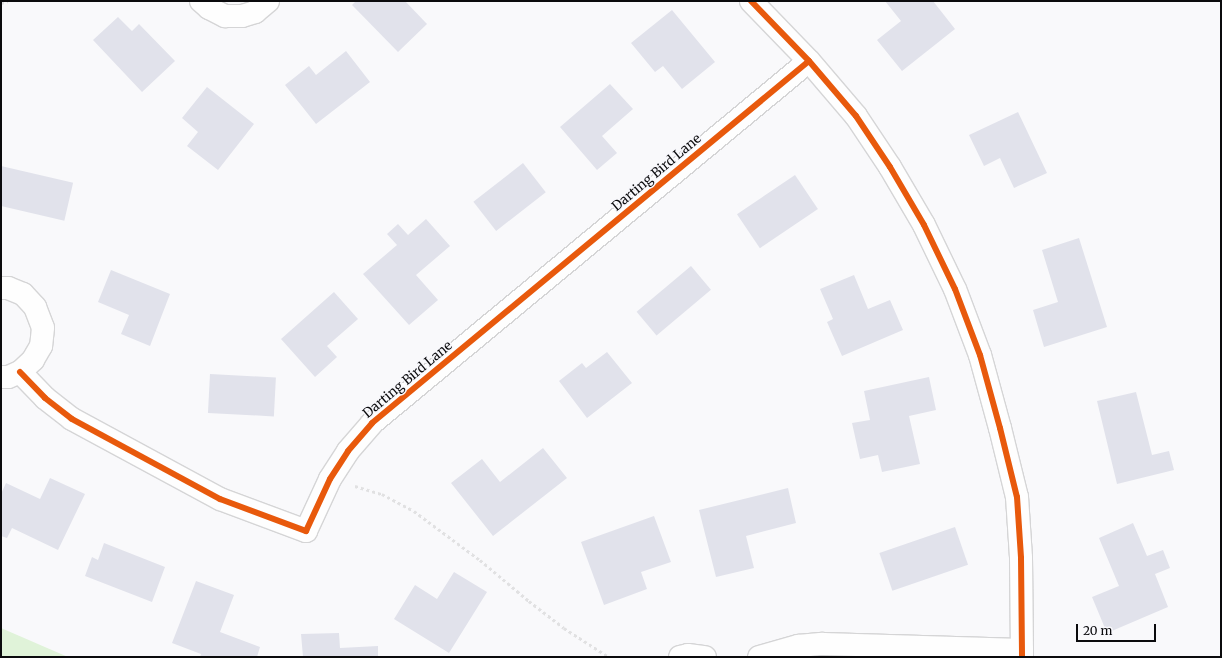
<!DOCTYPE html>
<style>
body{margin:0}
#map{position:relative;width:1222px;height:658px;overflow:hidden;background:#f9f9fb;font-family:Merriweather,serif}
div>[style]{position:absolute}
.green>*{inset:0;background:#e0f3d9}
.building>*{inset:0;background:#e1e2eb;transform-origin:0 0}
.path>*{height:2.5px;margin-top:-1.25px;transform-origin:0;background:repeating-linear-gradient(90deg,#e1e1e2 0 3px,transparent 0 6px)}
.roads{filter:drop-shadow(1px 0 #d5d5d6) drop-shadow(-1px 0 #d5d5d6) drop-shadow(0 1px #d5d5d6) drop-shadow(0 -1px #d5d5d6)}
.street>*{height:22px;margin:-11px;padding:0 11px;transform-origin:11px;border-radius:11px;background:#fefefe}
.cycleway>*{height:6px;margin:-3px;padding:0 3px;transform-origin:3px;border-radius:3px;background:#e8590c}
span{translate:-50% -50%;white-space:nowrap;text-align:center;line-height:1.15;-webkit-text-stroke:3px #f8f8fc;paint-order:stroke}
.street-label{font-size:13px;color:#0b0b0d}
.frame{position:absolute;inset:0;border:2px solid #0b0b0d;pointer-events:none}
.scale{position:absolute;left:1076px;top:624px;width:80px;height:18px;box-sizing:border-box;border:2px solid #0b0b0d;border-top:0;padding-left:5px;font-size:12px;line-height:14px;white-space:nowrap;color:#0b0b0d;-webkit-text-stroke:3px #f8f8fc;paint-order:stroke}
</style>
<div id="map">
<div class="green">
<i style="clip-path:polygon(1px 628px,68px 657px,1px 657px)"></i>
</div>
<div class="building">
<i style="clip-path:polygon(356px 1px,405px 1px,427px 24px,398px 52px,352px 5px)"></i>
<i style="clip-path:polygon(885px 1px,933px 1px,955px 29px,902px 71px,877px 40px,901px 21px)"></i>
<i style="clip-path:polygon(672px 10px,715px 62px,682px 89px,663px 66px,655px 72px,631px 43px)"></i>
<i style="clip-path:polygon(118px 17px,132px 31px,139px 24px,175px 61px,142px 92px,93px 40px)"></i>
<i style="clip-path:polygon(346px 51px,370px 82px,316px 124px,285px 85px,309px 66px,316px 75px)"></i>
<i style="clip-path:polygon(610px 84px,633px 109px,602px 136px,617px 153px,597px 170px,560px 127px)"></i>
<i style="clip-path:polygon(207px 87px,254px 124px,218px 170px,187px 146px,198px 132px,182px 118px)"></i>
<i style="clip-path:polygon(1018px 112px,1047px 173px,1014px 188px,1000px 158px,984px 166px,969px 135px)"></i>
<i style="left:523px;top:163px;width:37px;height:63px;rotate:52deg"></i>
<i style="left:1px;top:166px;width:74px;height:39px;rotate:13deg"></i>
<i style="left:795px;top:175px;width:41px;height:70px;rotate:56deg"></i>
<i style="clip-path:polygon(426px 219px,450px 246px,416px 275px,438px 300px,409px 325px,363px 274px,397px 245px,387px 234px,398px 224px,408px 235px)"></i>
<i style="clip-path:polygon(1079px 238px,1107px 327px,1044px 347px,1033px 310px,1058px 302px,1042px 250px)"></i>
<i style="left:691px;top:266px;width:31px;height:71px;rotate:50deg"></i>
<i style="clip-path:polygon(111px 270px,170px 294px,150px 346px,121px 334px,129px 315px,98px 302px)"></i>
<i style="clip-path:polygon(854px 275px,868px 309px,890px 300px,903px 330px,842px 356px,827px 322px,833px 319px,820px 289px)"></i>
<i style="clip-path:polygon(334px 292px,358px 319px,327px 346px,337px 357px,315px 377px,281px 339px)"></i>
<i style="clip-path:polygon(607px 352px,632px 383px,587px 418px,559px 381px,582px 363px,586px 368px)"></i>
<i style="left:210px;top:374px;width:66px;height:39px;rotate:3deg"></i>
<i style="clip-path:polygon(929px 377px,936px 410px,909px 416px,920px 464px,882px 472px,878px 455px,860px 459px,852px 423px,870px 420px,864px 391px)"></i>
<i style="clip-path:polygon(1136px 392px,1152px 455px,1169px 451px,1174px 470px,1117px 484px,1097px 401px)"></i>
<i style="clip-path:polygon(543px 448px,567px 478px,493px 536px,451px 483px,482px 459px,500px 482px)"></i>
<i style="clip-path:polygon(50px 478px,85px 494px,58px 550px,12px 528px,7px 538px,1px 536px,1px 494px,6px 483px,40px 499px)"></i>
<i style="clip-path:polygon(788px 488px,796px 523px,746px 536px,754px 568px,716px 577px,699px 510px)"></i>
<i style="clip-path:polygon(654px 516px,671px 562px,641px 572px,647px 589px,604px 605px,581px 542px)"></i>
<i style="clip-path:polygon(1133px 523px,1147px 556px,1163px 550px,1170px 568px,1155px 574px,1168px 607px,1107px 633px,1092px 597px,1119px 586px,1099px 538px)"></i>
<i style="left:955px;top:527px;width:40px;height:80px;rotate:71deg"></i>
<i style="clip-path:polygon(104px 543px,165px 567px,152px 602px,85px 576px,92px 557px,98px 560px)"></i>
<i style="clip-path:polygon(454px 572px,487px 592px,449px 653px,394px 619px,415px 585px,437px 599px)"></i>
<i style="clip-path:polygon(196px 581px,234px 595px,220px 632px,260px 647px,257px 657px,200px 657px,201px 654px,172px 643px)"></i>
<i style="clip-path:polygon(339px 633px,340px 648px,378px 646px,378px 657px,303px 657px,301px 634px)"></i>
</div>
<div class="path">
<i style="left:1px;top:3px;width:7px;rotate:-16deg"></i>
<i style="left:355px;top:486px;width:28px;rotate:17deg"></i>
<i style="left:382px;top:494px;width:36px;rotate:28deg"></i>
<i style="left:414px;top:511px;width:82px;rotate:36.6deg"></i>
<i style="left:480px;top:560px;width:64px;rotate:39.9deg"></i>
<i style="left:529px;top:601px;width:44px;rotate:37.6deg"></i>
<i style="left:564px;top:628px;width:54px;rotate:32.8deg"></i>
</div>
<div class="roads">
<div class="street">
<i style="left:201px;top:1px;width:11px;rotate:41deg"></i>
<i style="left:209px;top:8px;width:18px;rotate:27deg"></i>
<i style="left:225px;top:16px;width:17px"></i>
<i style="left:242px;top:16px;width:14px;rotate:-17deg"></i>
<i style="left:255px;top:12px;width:17px;rotate:-40deg"></i>
<i style="left:751px;top:1px;width:83px;rotate:46deg"></i>
<i style="left:809px;top:61px;width:72px;rotate:49.5deg"></i>
<i style="left:856px;top:116px;width:61px;rotate:56.3deg"></i>
<i style="left:890px;top:167px;width:67px;rotate:59.6deg"></i>
<i style="left:924px;top:225px;width:71px;rotate:64.2deg"></i>
<i style="left:955px;top:289px;width:71px;rotate:69.3deg"></i>
<i style="left:980px;top:355px;width:76px;rotate:74.7deg"></i>
<i style="left:1000px;top:428px;width:71px;rotate:76.2deg"></i>
<i style="left:1017px;top:497px;width:61px;rotate:86.2deg"></i>
<i style="left:1021px;top:558px;width:99px;rotate:89.4deg"></i>
<i style="left:1px;top:288px;width:7px"></i>
<i style="left:8px;top:288px;width:16px;rotate:22deg"></i>
<i style="left:23px;top:294px;width:18px;rotate:47deg"></i>
<i style="left:35px;top:307px;width:22px;rotate:69deg"></i>
<i style="left:43px;top:328px;width:18px;rotate:96deg"></i>
<i style="left:41px;top:346px;width:16px;rotate:120deg"></i>
<i style="left:33px;top:360px;width:18px;rotate:137deg"></i>
<i style="left:20px;top:372px;width:13px;rotate:157deg"></i>
<i style="left:8px;top:377px;width:7px;rotate:180deg"></i>
<i style="left:20px;top:372px;width:36px;rotate:46deg"></i>
<i style="left:45px;top:398px;width:34px;rotate:38deg"></i>
<i style="left:72px;top:419px;width:168px;rotate:28.4deg"></i>
<i style="left:220px;top:499px;width:92px;rotate:20.4deg"></i>
<i style="left:306px;top:531px;width:57px;rotate:-65.2deg"></i>
<i style="left:330px;top:479px;width:33px;rotate:-57deg"></i>
<i style="left:348px;top:451px;width:37px;rotate:-49deg"></i>
<i style="left:372px;top:423px;width:567px;rotate:-39.64deg"></i>
<i style="left:680px;top:657px;width:8px;rotate:-14deg"></i>
<i style="left:688px;top:655px;width:17px;rotate:7deg"></i>
<i style="left:759px;top:657px;width:41px;rotate:-15.8deg"></i>
<i style="left:798px;top:646px;width:25px;rotate:-5deg"></i>
<i style="left:823px;top:644px;width:199px;rotate:1.7deg"></i>
</div>
</div>
<div class="cycleway">
<i style="left:751px;top:1px;width:83px;rotate:46deg"></i>
<i style="left:809px;top:61px;width:72px;rotate:49.5deg"></i>
<i style="left:856px;top:116px;width:61px;rotate:56.3deg"></i>
<i style="left:890px;top:167px;width:67px;rotate:59.6deg"></i>
<i style="left:924px;top:225px;width:71px;rotate:64.2deg"></i>
<i style="left:955px;top:289px;width:71px;rotate:69.3deg"></i>
<i style="left:980px;top:355px;width:76px;rotate:74.7deg"></i>
<i style="left:1000px;top:428px;width:71px;rotate:76.2deg"></i>
<i style="left:1017px;top:497px;width:61px;rotate:86.2deg"></i>
<i style="left:1021px;top:558px;width:99px;rotate:89.4deg"></i>
<i style="left:20px;top:372px;width:36px;rotate:46deg"></i>
<i style="left:45px;top:398px;width:34px;rotate:38deg"></i>
<i style="left:72px;top:419px;width:168px;rotate:28.4deg"></i>
<i style="left:220px;top:499px;width:92px;rotate:20.4deg"></i>
<i style="left:306px;top:531px;width:57px;rotate:-65.2deg"></i>
<i style="left:330px;top:479px;width:33px;rotate:-57deg"></i>
<i style="left:348px;top:451px;width:37px;rotate:-49deg"></i>
<i style="left:372px;top:423px;width:567px;rotate:-39.64deg"></i>
</div>
<div class="street-label">
<span style="left:657px;top:173px;rotate:-40deg">Darting Bird Lane</span>
<span style="left:408px;top:380px;rotate:-40deg">Darting Bird Lane</span>
</div>
<div class="frame"></div>
<div class="scale">20 m</div>
</div>
